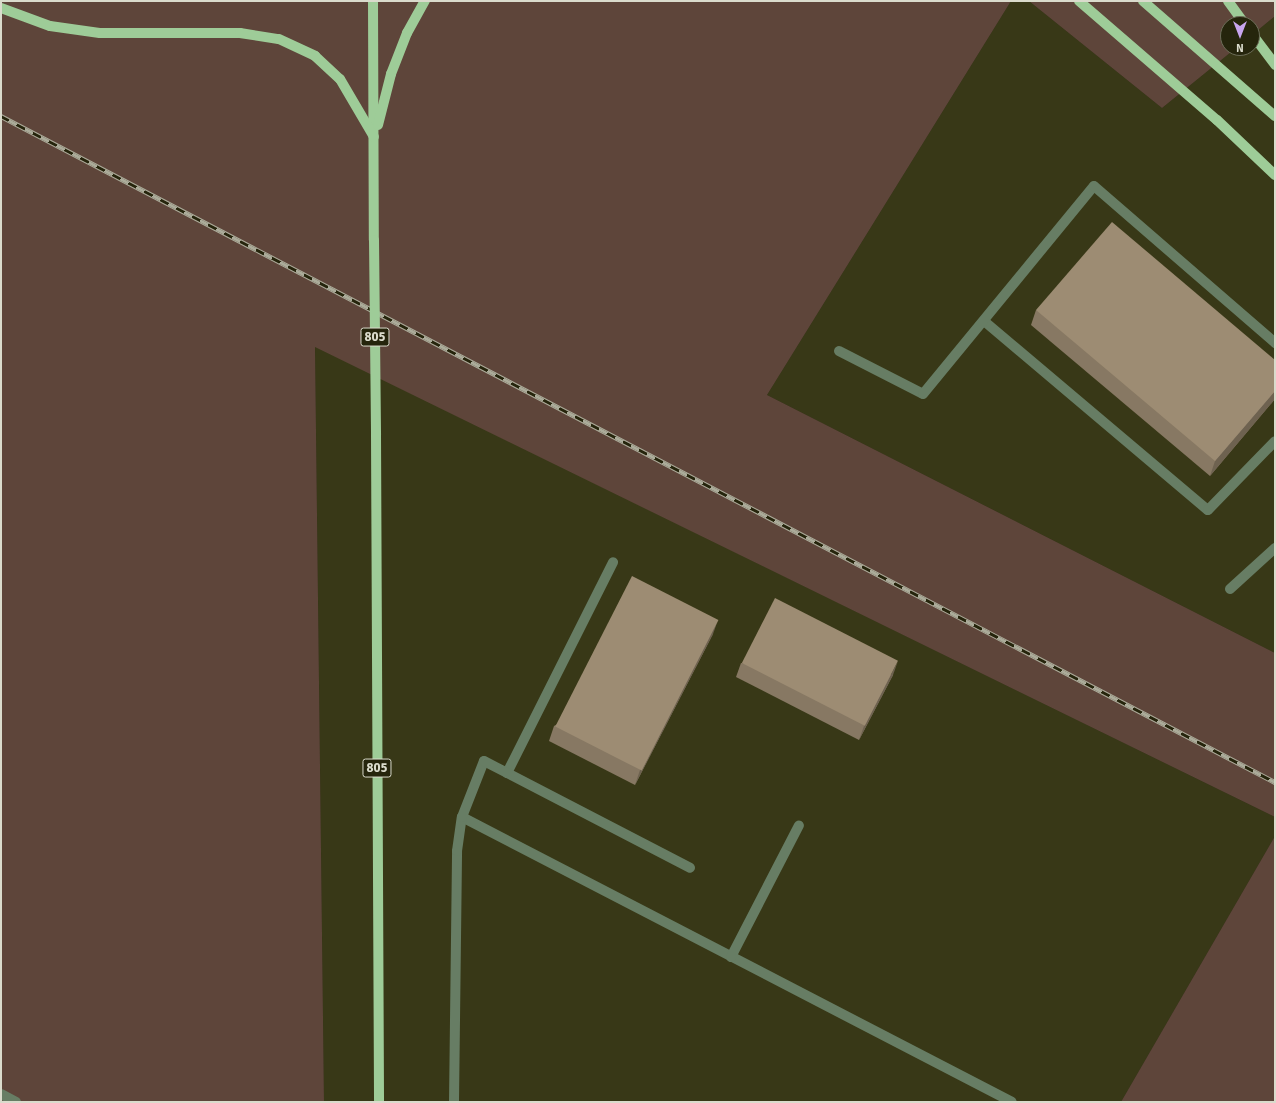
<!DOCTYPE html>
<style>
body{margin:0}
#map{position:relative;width:1276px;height:1103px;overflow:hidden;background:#2f2f16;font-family:Signika,sans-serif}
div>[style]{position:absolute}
.built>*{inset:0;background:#383817}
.green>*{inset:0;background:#5e453a}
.minor>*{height:10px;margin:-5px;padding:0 5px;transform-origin:5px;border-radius:5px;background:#677d64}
.major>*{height:10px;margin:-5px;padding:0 5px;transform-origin:5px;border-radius:5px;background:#9ecc98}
.rail>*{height:4.5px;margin-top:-2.25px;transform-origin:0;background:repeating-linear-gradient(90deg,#25250c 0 9px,#abac9a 0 18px);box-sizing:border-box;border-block:1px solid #abac9a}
.major-bridge>*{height:10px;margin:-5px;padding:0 5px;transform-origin:5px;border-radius:5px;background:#9ecc98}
.wall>*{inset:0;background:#877863}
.shaded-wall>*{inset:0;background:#6e6250}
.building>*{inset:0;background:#9d8c73;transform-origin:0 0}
span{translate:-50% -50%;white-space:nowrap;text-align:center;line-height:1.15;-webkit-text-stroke:4px #25250c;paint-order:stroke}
.shield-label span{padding:1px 3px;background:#25250c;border:1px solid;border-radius:3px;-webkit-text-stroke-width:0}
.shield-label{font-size:13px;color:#dadbcc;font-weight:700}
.frame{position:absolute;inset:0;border:2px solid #dadbcc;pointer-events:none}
.north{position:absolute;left:1220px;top:16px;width:40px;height:40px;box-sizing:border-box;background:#25250c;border:1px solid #6d6e59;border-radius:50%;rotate:180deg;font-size:11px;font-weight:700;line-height:16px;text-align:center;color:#dadbcc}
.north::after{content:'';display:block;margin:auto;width:14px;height:18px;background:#c8a5ee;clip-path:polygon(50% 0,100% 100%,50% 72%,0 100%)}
</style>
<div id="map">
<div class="built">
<i style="clip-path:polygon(1011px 1px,1029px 1px,1162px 108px,1236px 48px,1252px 48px,1252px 35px,1275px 16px,1275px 653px,767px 395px)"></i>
<i style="clip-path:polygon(315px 346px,1275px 817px,1275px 836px,1121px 1102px,324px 1102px)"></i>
</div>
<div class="green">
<i style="clip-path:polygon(1px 1px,1011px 1px,767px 395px,1275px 653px,1275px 817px,315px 347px,324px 1102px,1px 1102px)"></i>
<i style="clip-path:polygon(1029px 1px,1275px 1px,1275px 16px,1252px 35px,1252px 24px,1228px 24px,1228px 48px,1236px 48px,1162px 108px)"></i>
<i style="clip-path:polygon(1275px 836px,1275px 1102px,1121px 1102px)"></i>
</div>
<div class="minor">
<i style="left:984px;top:321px;width:293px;rotate:40.2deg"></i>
<i style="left:1208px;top:510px;width:96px;rotate:-45.8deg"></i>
<i style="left:839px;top:351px;width:94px;rotate:27.1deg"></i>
<i style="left:923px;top:394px;width:269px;rotate:-50.6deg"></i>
<i style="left:1094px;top:186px;width:240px;rotate:40.9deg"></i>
<i style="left:1230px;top:589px;width:61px;rotate:-42.3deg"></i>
<i style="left:507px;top:773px;width:236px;rotate:-63.3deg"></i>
<i style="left:462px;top:817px;width:619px;rotate:27.39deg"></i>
<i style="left:731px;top:957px;width:148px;rotate:-62.7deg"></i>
<i style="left:1px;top:1094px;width:17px;rotate:28deg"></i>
<i style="left:454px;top:1102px;width:251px;rotate:-89.3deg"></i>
<i style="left:457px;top:851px;width:34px;rotate:-82deg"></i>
<i style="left:462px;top:817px;width:60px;rotate:-68.6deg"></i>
<i style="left:484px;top:761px;width:232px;rotate:27.4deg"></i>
</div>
<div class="major">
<i style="left:373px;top:1px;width:239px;rotate:89.8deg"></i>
<i style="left:1079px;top:1px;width:182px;rotate:40.8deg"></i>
<i style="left:1217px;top:120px;width:80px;rotate:43.5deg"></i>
<i style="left:1143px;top:1px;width:175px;rotate:41.1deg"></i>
<i style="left:1228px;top:1px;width:29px;rotate:54deg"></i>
<i style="left:1px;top:8px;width:52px;rotate:20.2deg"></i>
<i style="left:50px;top:26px;width:50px;rotate:8deg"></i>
<i style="left:100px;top:33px;width:140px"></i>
<i style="left:240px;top:33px;width:39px;rotate:9deg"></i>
<i style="left:279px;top:39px;width:40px;rotate:25deg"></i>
<i style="left:315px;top:56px;width:34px;rotate:43deg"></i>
<i style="left:340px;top:79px;width:67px;rotate:59.6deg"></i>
<i style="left:1252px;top:34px;width:39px;rotate:53deg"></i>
<i style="left:378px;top:125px;width:53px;rotate:-75.7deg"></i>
<i style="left:391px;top:74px;width:44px;rotate:-68.7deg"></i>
<i style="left:407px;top:33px;width:37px;rotate:-61deg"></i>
<i style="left:376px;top:435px;width:667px;rotate:89.74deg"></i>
</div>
<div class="rail">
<i style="left:1px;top:116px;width:1438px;rotate:27.6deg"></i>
</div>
<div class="major-bridge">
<i style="left:374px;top:240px;width:195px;rotate:89.4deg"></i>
</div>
<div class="wall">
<i style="clip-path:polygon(1036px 310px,1275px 360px,1275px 399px,1210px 476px,1031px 325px)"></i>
<i style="clip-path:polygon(713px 634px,635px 785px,549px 741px,554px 726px)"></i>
<i style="clip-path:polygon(741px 663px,893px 675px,859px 740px,736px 677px)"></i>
</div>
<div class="shaded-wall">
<i style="clip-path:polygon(1275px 391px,1275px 399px,1210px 476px,1215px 461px)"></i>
<i style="clip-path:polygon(718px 620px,713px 634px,635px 785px,640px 770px)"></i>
<i style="clip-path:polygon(898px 661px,893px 675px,859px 740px,864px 726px)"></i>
</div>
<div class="building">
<i style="clip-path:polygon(1112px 222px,1275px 360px,1275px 391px,1215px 461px,1036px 310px)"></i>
<i style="left:632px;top:576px;width:97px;height:169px;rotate:27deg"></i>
<i style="left:775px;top:598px;width:138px;height:73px;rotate:27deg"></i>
</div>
<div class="shield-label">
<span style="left:375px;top:337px">805</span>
<span style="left:377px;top:768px">805</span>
</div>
<div class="frame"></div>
<div class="north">N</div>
</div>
